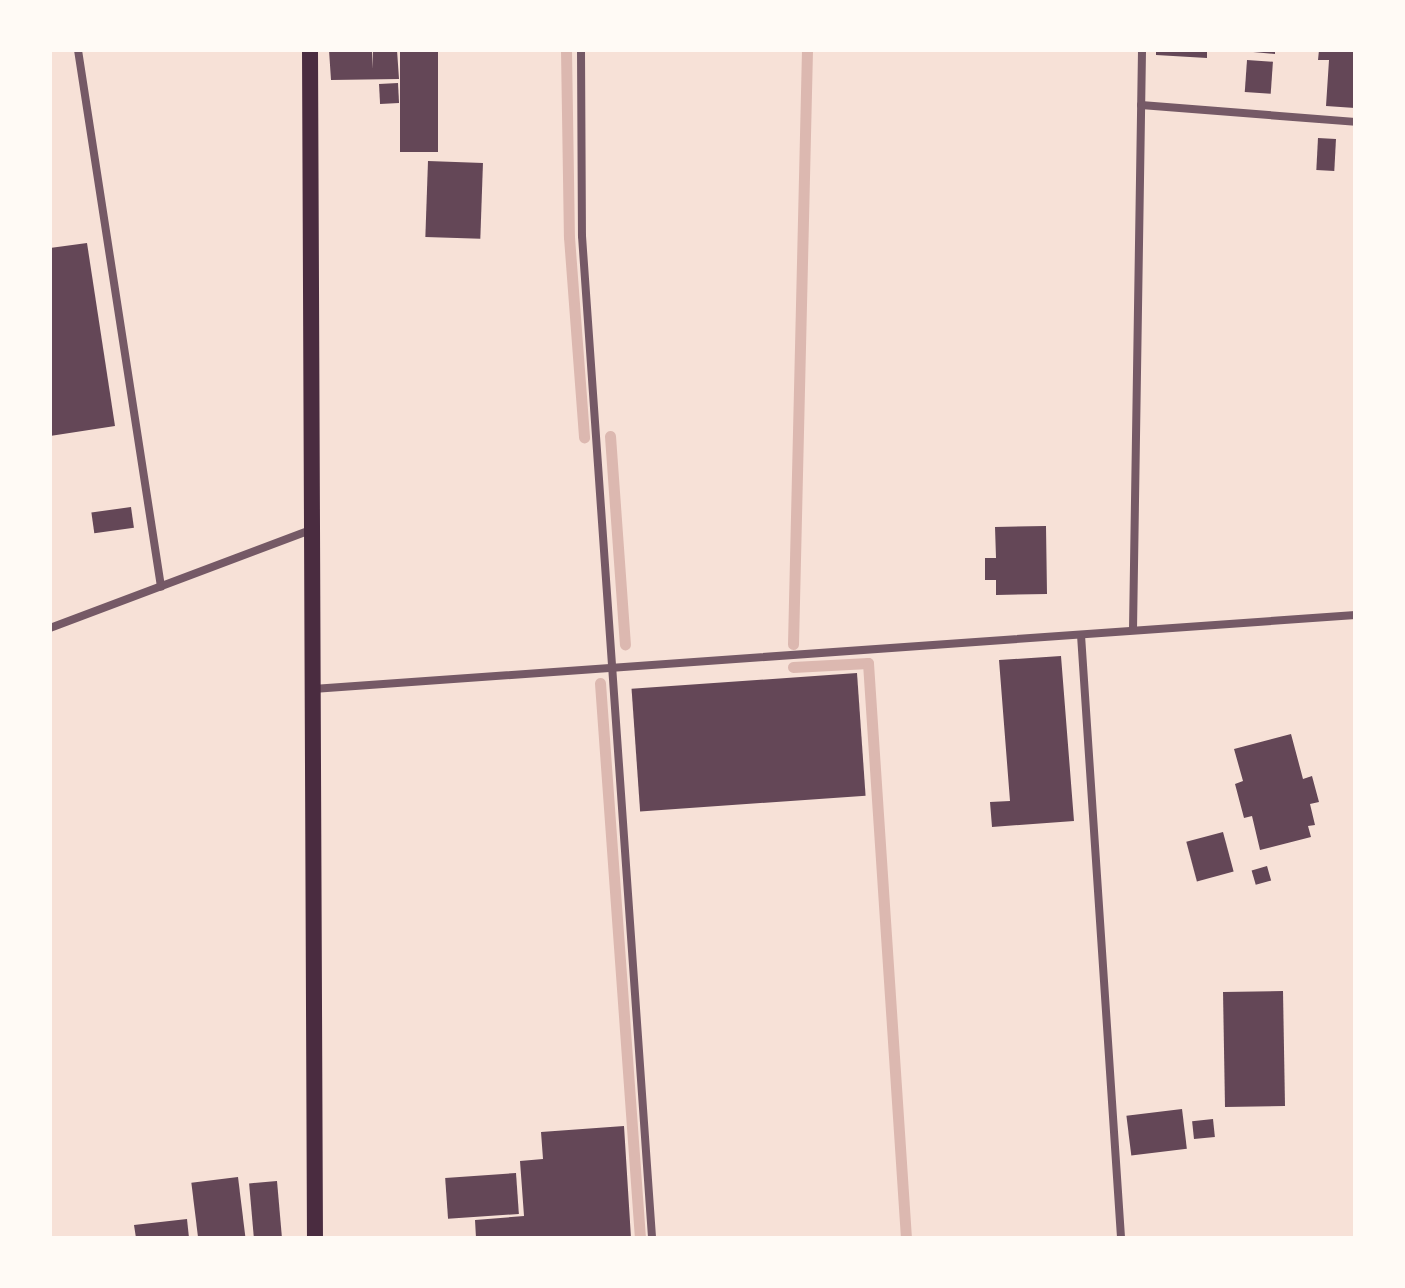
<!DOCTYPE html>
<style>
body{margin:0}
#map{position:relative;width:1405px;height:1288px;overflow:hidden;background:#f7e1d7;font-family:Ubuntu,sans-serif}
div>[style]{position:absolute}
.stream>*{height:11px;margin:-5.5px;padding:0 5.5px;transform-origin:5.5px;border-radius:5.5px;background:#dcb8b0}
.building>*{inset:0;background:#644757;transform-origin:0 0}
.minor>*{height:8px;margin:-4px;padding:0 4px;transform-origin:4px;border-radius:4px;background:#755966}
.secondary>*{height:16px;margin:-8px;padding:0 8px;transform-origin:8px;border-radius:8px;background:#4a2c40}
span{translate:-50% -50%;white-space:nowrap;text-align:center;line-height:1.15;-webkit-text-stroke:6px #fffaf5;paint-order:stroke}
.frame{position:absolute;inset:0;border:52px solid #fffaf5;pointer-events:none}
</style>
<div id="map">
<div class="stream">
<i style="left:566px;top:50px;width:187px;rotate:89.1deg"></i>
<i style="left:569px;top:237px;width:201px;rotate:85.7deg"></i>
<i style="left:610px;top:436px;width:209px;rotate:85.9deg"></i>
<i style="left:793px;top:644px;width:594px;rotate:-88.65deg"></i>
<i style="left:793px;top:667px;width:75px;rotate:-3.1deg"></i>
<i style="left:868px;top:663px;width:576px;rotate:86.22deg"></i>
<i style="left:600px;top:683px;width:556px;rotate:85.88deg"></i>
</div>
<div class="building">
<i style="clip-path:polygon(329px 50px,372px 50px,373px 69px,373px 50px,397px 50px,399px 79px,331px 80px)"></i>
<i style="left:400px;top:50px;width:38px;height:102px"></i>
<i style="clip-path:polygon(1156px 50px,1207px 50px,1207px 58px,1156px 55px)"></i>
<i style="clip-path:polygon(1253px 50px,1275px 50px,1275px 54px,1253px 52px)"></i>
<i style="clip-path:polygon(1319px 50px,1355px 50px,1355px 108px,1326px 106px,1329px 60px,1318px 60px)"></i>
<i style="left:1247px;top:60px;width:26px;height:32px;rotate:4deg"></i>
<i style="left:398px;top:83px;width:20px;height:19px;rotate:87deg"></i>
<i style="left:1318px;top:138px;width:18px;height:32px;rotate:3deg"></i>
<i style="left:428px;top:161px;width:55px;height:76px;rotate:2deg"></i>
<i style="clip-path:polygon(87px 243px,115px 426px,50px 436px,50px 248px)"></i>
<i style="left:131px;top:507px;width:21px;height:40px;rotate:82deg"></i>
<i style="clip-path:polygon(1046px 526px,1047px 594px,996px 595px,996px 580px,985px 580px,985px 558px,996px 558px,995px 527px)"></i>
<i style="clip-path:polygon(1061px 656px,1074px 821px,992px 827px,990px 802px,1010px 801px,999px 660px)"></i>
<i style="left:857px;top:673px;width:123px;height:226px;rotate:86deg"></i>
<i style="clip-path:polygon(1291px 734px,1303px 779px,1312px 776px,1319px 802px,1310px 804px,1315px 825px,1308px 826px,1311px 837px,1260px 850px,1252px 816px,1244px 818px,1235px 784px,1243px 781px,1234px 749px)"></i>
<i style="left:1223px;top:832px;width:41px;height:38px;rotate:75deg"></i>
<i style="left:1267px;top:866px;width:15px;height:16px;rotate:74deg"></i>
<i style="left:1283px;top:991px;width:115px;height:60px;rotate:89deg"></i>
<i style="left:1182px;top:1109px;width:40px;height:56px;rotate:83deg"></i>
<i style="left:1213px;top:1119px;width:18px;height:21px;rotate:84deg"></i>
<i style="clip-path:polygon(624px 1126px,631px 1238px,476px 1238px,475px 1220px,524px 1216px,520px 1161px,543px 1159px,541px 1132px)"></i>
<i style="left:516px;top:1173px;width:41px;height:71px;rotate:86deg"></i>
<i style="left:238px;top:1177px;width:61px;height:47px;rotate:83deg"></i>
<i style="left:277px;top:1181px;width:57px;height:28px;rotate:85deg"></i>
<i style="clip-path:polygon(187px 1219px,189px 1238px,136px 1238px,134px 1225px)"></i>
</div>
<div class="minor">
<i style="left:78px;top:50px;width:543px;rotate:81.21deg"></i>
<i style="left:581px;top:50px;width:186px;rotate:89.7deg"></i>
<i style="left:582px;top:236px;width:1004px;rotate:86deg"></i>
<i style="left:1141px;top:105px;width:215px;rotate:4.5deg"></i>
<i style="left:50px;top:628px;width:279px;rotate:-20.6deg"></i>
<i style="left:1133px;top:630px;width:580px;rotate:-89.11deg"></i>
<i style="left:1081px;top:635px;width:604px;rotate:86.2deg"></i>
<i style="left:313px;top:689px;width:1045px;rotate:-4.06deg"></i>
</div>
<div class="secondary">
<i style="left:310px;top:50px;width:1188px;rotate:89.76deg"></i>
</div>
<div class="frame"></div>
</div>
